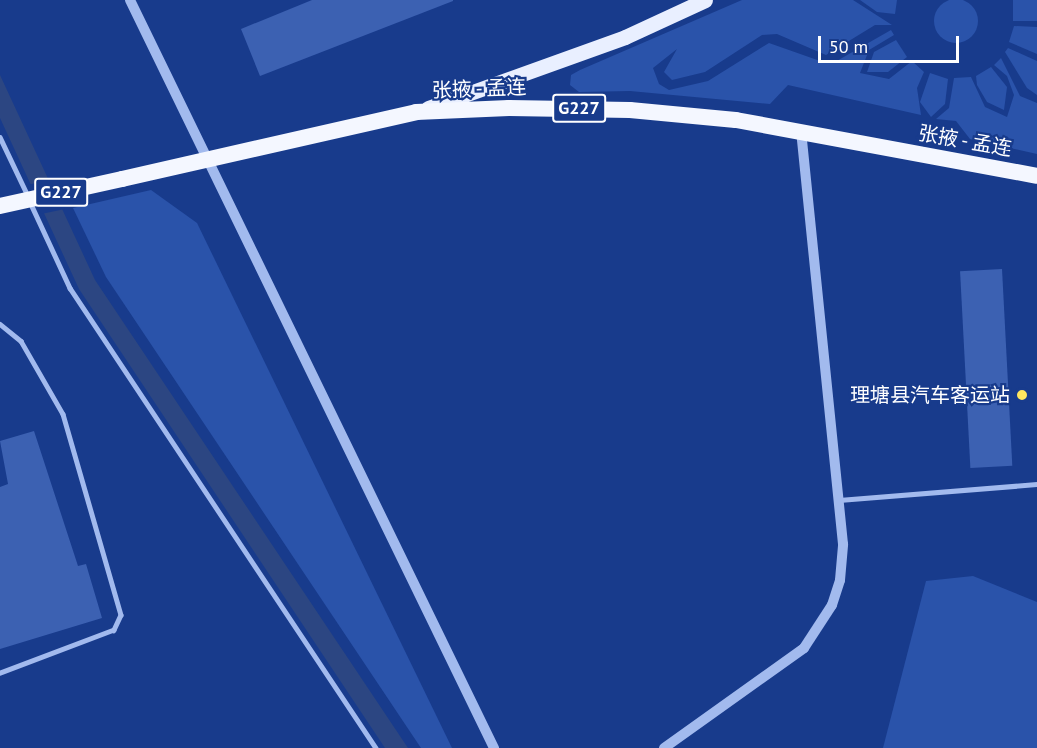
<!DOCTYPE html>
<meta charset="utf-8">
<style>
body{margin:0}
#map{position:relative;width:1037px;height:748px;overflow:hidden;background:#183b8c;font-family:"PT Sans","Noto Sans SC",sans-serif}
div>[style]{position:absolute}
.green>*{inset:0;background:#2a53aa;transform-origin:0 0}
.round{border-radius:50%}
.water>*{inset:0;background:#2c4682}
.pier>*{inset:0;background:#183b8c}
.building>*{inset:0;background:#3c61b2;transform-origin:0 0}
.service>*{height:4.5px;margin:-2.25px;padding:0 2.25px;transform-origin:2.25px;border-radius:2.25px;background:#a2baee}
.tertiary>*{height:10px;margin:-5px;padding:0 5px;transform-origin:5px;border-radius:5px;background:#a2baee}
.primary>*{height:15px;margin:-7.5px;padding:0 7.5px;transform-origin:7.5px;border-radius:7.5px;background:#e9efff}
.trunk>*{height:16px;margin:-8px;padding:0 8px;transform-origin:8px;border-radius:8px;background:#f4f7ff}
.trunk-bridge>*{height:16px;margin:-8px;padding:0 8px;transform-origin:8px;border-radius:8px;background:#f4f7ff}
.dots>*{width:16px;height:16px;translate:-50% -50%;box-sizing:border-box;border:3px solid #183b8c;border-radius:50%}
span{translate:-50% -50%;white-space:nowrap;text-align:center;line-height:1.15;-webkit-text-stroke:4.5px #183b8c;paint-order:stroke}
.shield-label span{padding:2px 4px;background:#183b8c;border:2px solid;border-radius:4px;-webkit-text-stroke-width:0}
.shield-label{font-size:18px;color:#fff;font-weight:700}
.street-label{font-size:20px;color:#fff}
.poi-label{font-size:20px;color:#fff}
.right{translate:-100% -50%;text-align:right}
.scale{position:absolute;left:818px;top:36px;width:141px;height:27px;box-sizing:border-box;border:3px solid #fff;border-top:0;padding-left:8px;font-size:18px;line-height:21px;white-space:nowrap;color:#fff;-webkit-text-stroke:4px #183b8c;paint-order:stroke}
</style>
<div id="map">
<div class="green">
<i class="round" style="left:934px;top:-1px;width:44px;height:44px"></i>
<i style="clip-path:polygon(742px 0,853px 0,892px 25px,875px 25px,826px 55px,777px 34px,762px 35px,705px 72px,672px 80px,664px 72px,677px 49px,653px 68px,659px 84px,669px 90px,708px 81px,769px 43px,823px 62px,835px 62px,891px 30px,894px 35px,869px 50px,860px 73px,889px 79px,912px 61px,924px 72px,917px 88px,921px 115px,788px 85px,770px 104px,630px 91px,579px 92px,570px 85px,571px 75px,580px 70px)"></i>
<i style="clip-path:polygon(860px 0,897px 0,895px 14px,877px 12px)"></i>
<i style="left:1037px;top:0;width:21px;height:24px;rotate:90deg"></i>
<i style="clip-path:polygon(1014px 26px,1037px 27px,1037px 54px,1009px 42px)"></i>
<i style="clip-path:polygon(896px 40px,907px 57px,888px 72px,867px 72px,874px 52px)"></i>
<i style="clip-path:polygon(1008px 48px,1037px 61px,1037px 95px,1027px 88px,1005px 52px)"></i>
<i style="clip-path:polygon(1001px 58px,1020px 96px,1037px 103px,1037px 154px,970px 139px,956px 121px,936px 119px,949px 108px,954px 78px,971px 77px,985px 107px,1007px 117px,1014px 95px,1007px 76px,994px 65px)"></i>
<i style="clip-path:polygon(991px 67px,1007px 87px,1004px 110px,987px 102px,977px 85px,976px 76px)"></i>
<i style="clip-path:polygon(930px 73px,948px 79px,945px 104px,931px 117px,920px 102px)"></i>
<i style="clip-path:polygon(151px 190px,197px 223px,452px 748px,421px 748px,106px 277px,73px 208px)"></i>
<i style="clip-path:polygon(973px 576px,1037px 602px,1037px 748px,883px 748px,926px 581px)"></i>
</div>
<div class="water">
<i style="clip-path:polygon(0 75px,95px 280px,408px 748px,385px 748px,79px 289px,0 118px)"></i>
</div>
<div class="pier">
<i style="clip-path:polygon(51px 179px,65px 209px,41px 214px,28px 185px)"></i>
</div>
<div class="building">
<i style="clip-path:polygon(312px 0,453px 0,453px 1px,260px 76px,241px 29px)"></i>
<i style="left:1002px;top:269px;width:197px;height:42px;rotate:87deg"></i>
<i style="clip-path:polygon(34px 431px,78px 566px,86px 564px,102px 618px,0 649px,0 487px,8px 484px,0 441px)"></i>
</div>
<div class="service">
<i style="left:0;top:137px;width:65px;rotate:64.6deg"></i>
<i style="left:31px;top:204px;width:93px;rotate:65.1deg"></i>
<i style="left:70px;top:288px;width:552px;rotate:56.37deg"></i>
<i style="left:0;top:324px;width:27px;rotate:39deg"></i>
<i style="left:21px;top:341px;width:84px;rotate:60.1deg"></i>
<i style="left:63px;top:414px;width:209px;rotate:73.9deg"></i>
<i style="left:121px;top:615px;width:17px;rotate:115deg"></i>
<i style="left:114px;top:630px;width:122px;rotate:159.3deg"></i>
<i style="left:839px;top:500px;width:199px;rotate:-4.6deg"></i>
</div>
<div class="tertiary">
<i style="left:130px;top:0;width:832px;rotate:64.05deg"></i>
<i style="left:664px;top:748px;width:172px;rotate:-35.5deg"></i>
<i style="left:804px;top:648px;width:51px;rotate:-56.9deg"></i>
<i style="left:832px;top:605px;width:26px;rotate:-72deg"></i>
<i style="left:840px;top:580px;width:36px;rotate:-85deg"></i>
<i style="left:843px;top:544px;width:413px;rotate:-95.8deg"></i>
</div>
<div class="primary">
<i style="left:428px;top:108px;width:209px;rotate:-19.8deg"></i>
<i style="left:625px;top:37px;width:88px;rotate:-24.8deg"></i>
</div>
<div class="trunk">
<i style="left:122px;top:179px;width:302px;rotate:-12.8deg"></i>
<i style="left:416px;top:112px;width:93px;rotate:-2.5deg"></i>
<i style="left:509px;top:108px;width:121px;rotate:0.9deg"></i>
<i style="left:630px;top:110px;width:106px;rotate:5.4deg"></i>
<i style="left:736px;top:120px;width:306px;rotate:10.5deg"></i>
</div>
<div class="trunk-bridge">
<i style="left:0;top:206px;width:125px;rotate:-12.5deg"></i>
</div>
<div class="dots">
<i style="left:1022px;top:395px;background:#ffe65f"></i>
</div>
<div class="shield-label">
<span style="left:579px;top:108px">G227</span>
<span style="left:61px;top:192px">G227</span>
</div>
<div class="street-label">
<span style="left:479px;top:89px;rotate:-2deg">张掖 - 孟连</span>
<span style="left:965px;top:141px;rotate:10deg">张掖 - 孟连</span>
</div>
<div class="poi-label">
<span class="right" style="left:1010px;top:395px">理塘县汽车客运站</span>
</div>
<div class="scale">50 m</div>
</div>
